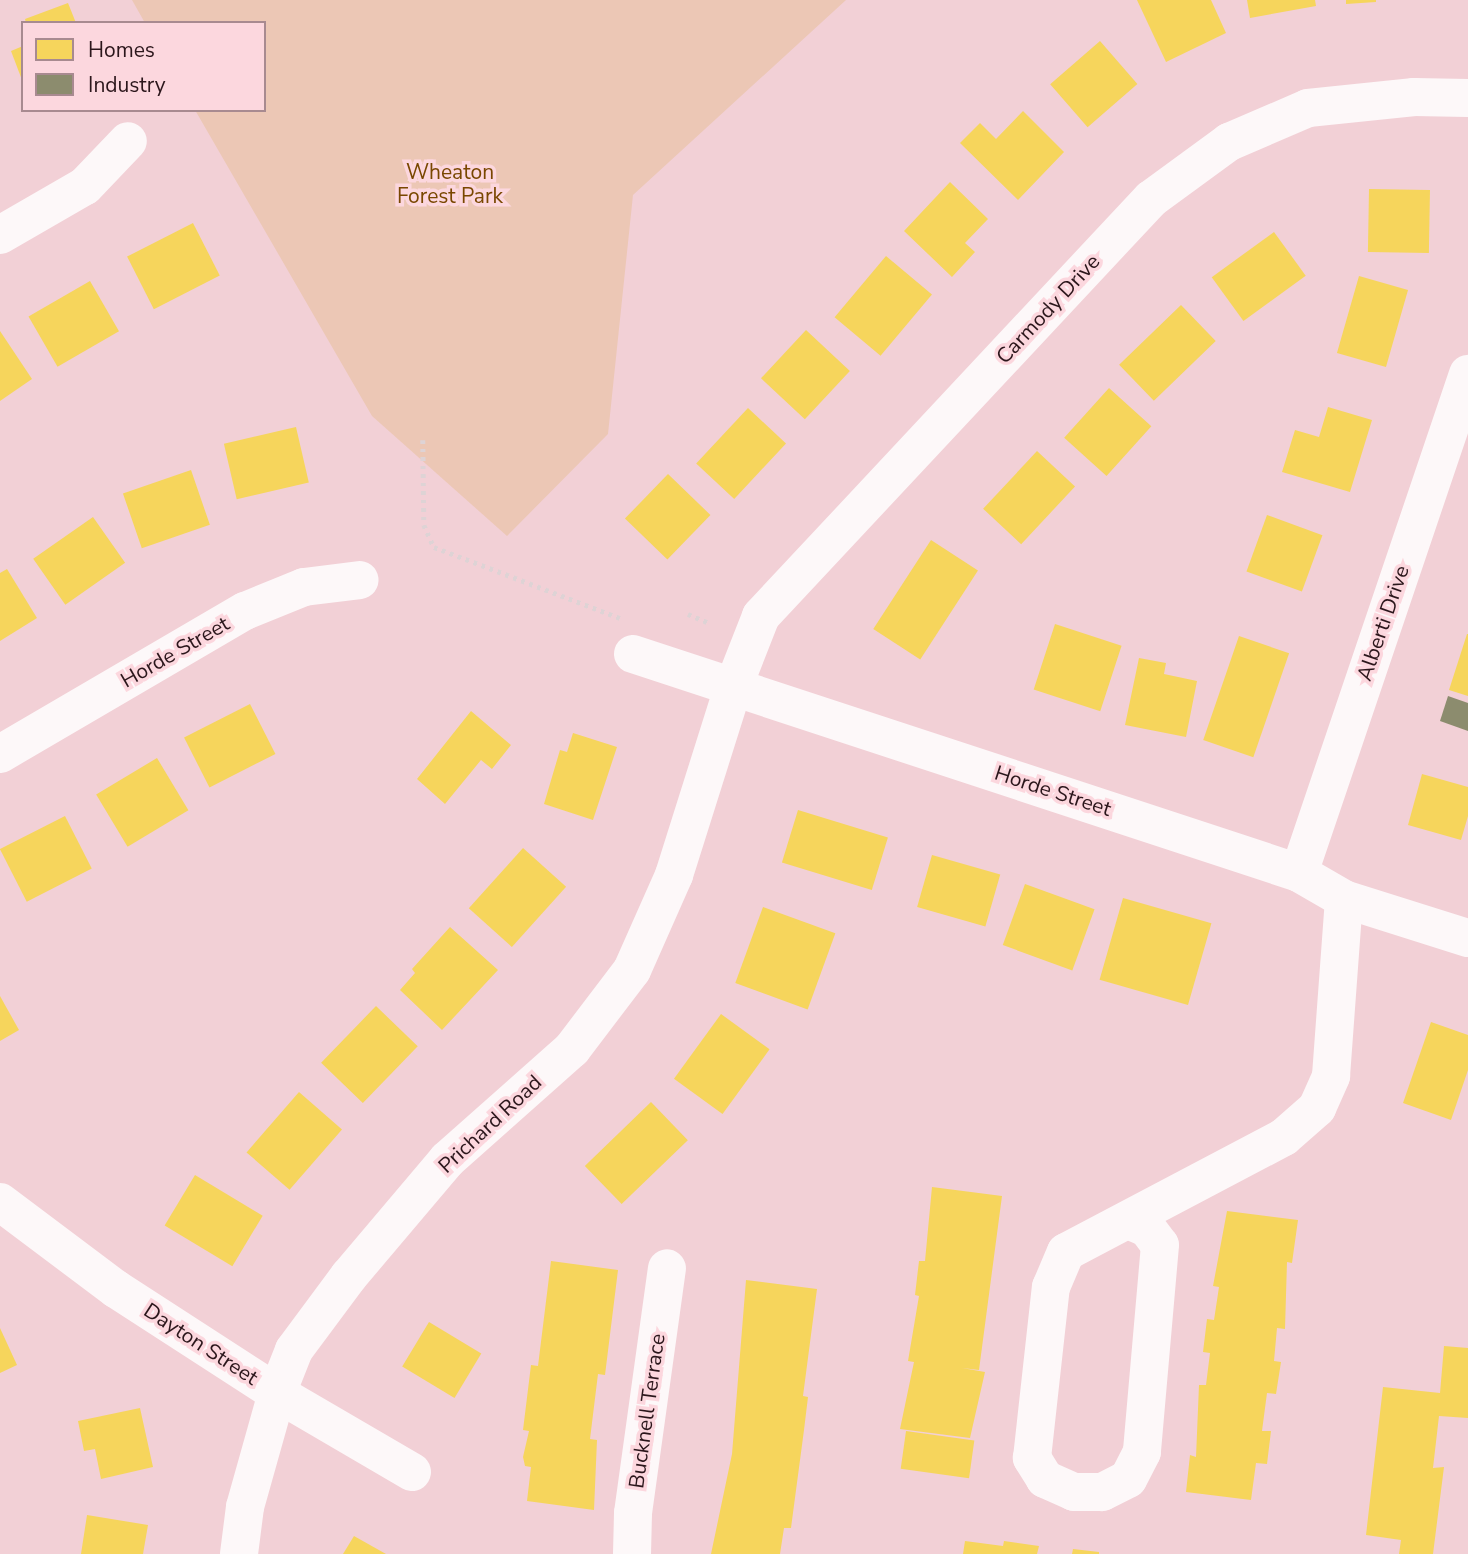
<!DOCTYPE html>
<style>
body{margin:0}
#map{position:relative;width:1468px;height:1554px;overflow:hidden;background:#f2d0d6;font-family:"Nunito Sans",sans-serif}
div>[style]{position:absolute}
.green>*{inset:0;background:#ecc7b5}
.homes>*{inset:0;background:#f6d55c;transform-origin:0 0}
.industry>*{inset:0;background:#8c8c6e}
.path>*{height:4.5px;margin-top:-2.25px;transform-origin:0;background:repeating-linear-gradient(90deg,#ded3d5 0 3.5px,transparent 0 8.5px)}
.minor>*{height:38px;margin:-19px;padding:0 19px;transform-origin:19px;border-radius:19px;background:#fdf8f9}
.tertiary>*{height:38px;margin:-19px;padding:0 19px;transform-origin:19px;border-radius:19px;background:#fdf8f9}
span{translate:-50% -50%;white-space:nowrap;text-align:center;line-height:1.15;-webkit-text-stroke:7px #fcd7de;paint-order:stroke}
.park-label{font-size:21px;color:#794700}
.street-label{font-size:21px;color:#2b161b}
.legend{position:absolute;left:21px;top:21px;width:245px;height:91px;box-sizing:border-box;background:#fcd7de;border:2px solid #a88a90;margin:0;padding:9px 12px;list-style:none;font-size:21px;color:#2b161b}
.legend li{display:flex;align-items:center;gap:14px;height:35px}
.legend b{width:35px;border:2px solid #a88a90}
</style>
<div id="map">
<div class="green">
<i style="clip-path:polygon(132px 0,846px 0,633px 195px,608px 434px,507px 536px,372px 416px,195px 110px,264px 110px,264px 23px,145px 23px)"></i>
</div>
<div class="homes">
<i style="clip-path:polygon(1137px 0,1211px 0,1226px 33px,1166px 62px)"></i>
<i style="clip-path:polygon(1247px 0,1315px 0,1316px 6px,1250px 18px)"></i>
<i style="clip-path:polygon(1346px 0,1376px 0,1376px 2px,1346px 4px)"></i>
<i style="clip-path:polygon(68px 3px,76px 23px,26px 23px,25px 19px)"></i>
<i style="left:1100px;top:41px;width:57px;height:66px;rotate:49deg"></i>
<i style="clip-path:polygon(23px 46px,23px 80px,22px 80px,11px 51px)"></i>
<i style="clip-path:polygon(1023px 111px,1064px 152px,1018px 200px,960px 143px,980px 123px,996px 139px)"></i>
<i style="clip-path:polygon(950px 182px,988px 219px,965px 243px,975px 252px,952px 277px,904px 231px)"></i>
<i style="left:1369px;top:189px;width:61px;height:63px;rotate:1deg"></i>
<i style="left:193px;top:223px;width:59px;height:74px;rotate:63deg"></i>
<i style="left:1274px;top:232px;width:54px;height:77px;rotate:54deg"></i>
<i style="left:886px;top:256px;width:60px;height:80px;rotate:40deg"></i>
<i style="left:1359px;top:276px;width:51px;height:80px;rotate:16deg"></i>
<i style="left:90px;top:281px;width:58px;height:71px;rotate:60deg"></i>
<i style="left:1181px;top:305px;width:50px;height:86px;rotate:46deg"></i>
<i style="left:806px;top:330px;width:60px;height:66px;rotate:43deg"></i>
<i style="clip-path:polygon(0 331px,32px 379px,0 401px)"></i>
<i style="left:1109px;top:388px;width:57px;height:67px;rotate:42deg"></i>
<i style="clip-path:polygon(1328px 407px,1372px 420px,1350px 492px,1282px 472px,1295px 430px,1319px 437px)"></i>
<i style="left:748px;top:408px;width:52px;height:76px;rotate:43deg"></i>
<i style="left:296px;top:427px;width:57px;height:74px;rotate:77deg"></i>
<i style="left:1037px;top:451px;width:52px;height:79px;rotate:43deg"></i>
<i style="left:191px;top:470px;width:58px;height:72px;rotate:71deg"></i>
<i style="left:668px;top:474px;width:59px;height:62px;rotate:44deg"></i>
<i style="left:1267px;top:515px;width:59px;height:60px;rotate:20deg"></i>
<i style="left:93px;top:517px;width:56px;height:73px;rotate:55deg"></i>
<i style="left:931px;top:540px;width:56px;height:106px;rotate:33deg"></i>
<i style="clip-path:polygon(7px 569px,37px 618px,0 641px,0 573px)"></i>
<i style="left:1055px;top:624px;width:70px;height:69px;rotate:18deg"></i>
<i style="clip-path:polygon(1467px 634px,1468px 634px,1468px 696px,1449px 690px)"></i>
<i style="left:1239px;top:636px;width:53px;height:110px;rotate:19deg"></i>
<i style="clip-path:polygon(1139px 658px,1166px 663px,1164px 674px,1197px 681px,1186px 737px,1125px 725px)"></i>
<i style="left:250px;top:704px;width:56px;height:74px;rotate:63deg"></i>
<i style="clip-path:polygon(471px 711px,511px 745px,492px 769px,481px 760px,445px 804px,417px 779px)"></i>
<i style="clip-path:polygon(573px 733px,617px 747px,593px 820px,544px 804px,560px 750px,567px 752px)"></i>
<i style="left:157px;top:758px;width:61px;height:71px;rotate:59deg"></i>
<i style="clip-path:polygon(1422px 774px,1468px 787px,1468px 816px,1461px 840px,1408px 825px)"></i>
<i style="left:798px;top:810px;width:94px;height:55px;rotate:17deg"></i>
<i style="left:65px;top:816px;width:59px;height:73px;rotate:63deg"></i>
<i style="left:523px;top:848px;width:58px;height:81px;rotate:42deg"></i>
<i style="left:932px;top:855px;width:71px;height:54px;rotate:16deg"></i>
<i style="left:1025px;top:884px;width:74px;height:65px;rotate:20deg"></i>
<i style="left:1123px;top:898px;width:92px;height:85px;rotate:16deg"></i>
<i style="left:763px;top:907px;width:77px;height:81px;rotate:20deg"></i>
<i style="clip-path:polygon(450px 927px,498px 970px,442px 1030px,400px 990px,415px 973px,412px 969px)"></i>
<i style="clip-path:polygon(0 996px,19px 1030px,0 1041px)"></i>
<i style="left:376px;top:1006px;width:58px;height:79px;rotate:44deg"></i>
<i style="left:721px;top:1014px;width:60px;height:80px;rotate:36deg"></i>
<i style="clip-path:polygon(1431px 1022px,1468px 1035px,1468px 1070px,1451px 1120px,1403px 1103px)"></i>
<i style="left:299px;top:1092px;width:57px;height:80px;rotate:41deg"></i>
<i style="left:651px;top:1102px;width:53px;height:92px;rotate:46deg"></i>
<i style="left:195px;top:1175px;width:79px;height:59px;rotate:31deg"></i>
<i style="clip-path:polygon(932px 1187px,1002px 1196px,979px 1370px,962px 1368px,985px 1372px,970px 1438px,900px 1429px,914px 1362px,908px 1361px,919px 1296px,915px 1295px,919px 1261px,925px 1261px)"></i>
<i style="clip-path:polygon(1227px 1211px,1298px 1220px,1292px 1263px,1287px 1262px,1285px 1329px,1277px 1328px,1274px 1361px,1281px 1362px,1276px 1394px,1267px 1393px,1262px 1431px,1271px 1431px,1267px 1464px,1256px 1463px,1251px 1500px,1186px 1492px,1190px 1455px,1196px 1457px,1199px 1385px,1206px 1385px,1210px 1353px,1203px 1352px,1207px 1319px,1214px 1320px,1219px 1287px,1213px 1286px)"></i>
<i style="clip-path:polygon(551px 1261px,618px 1270px,605px 1375px,598px 1374px,590px 1439px,597px 1440px,594px 1510px,527px 1501px,531px 1467px,525px 1466px,523px 1457px,529px 1431px,523px 1430px,531px 1365px,538px 1366px)"></i>
<i style="clip-path:polygon(746px 1280px,817px 1289px,803px 1396px,808px 1397px,804px 1430px,791px 1528px,784px 1528px,780px 1554px,711px 1554px,732px 1454px)"></i>
<i style="left:429px;top:1322px;width:61px;height:52px;rotate:31deg"></i>
<i style="clip-path:polygon(0 1328px,17px 1365px,0 1373px)"></i>
<i style="clip-path:polygon(1444px 1346px,1468px 1348px,1468px 1418px,1439px 1416px,1433px 1468px,1444px 1467px,1433px 1554px,1399px 1554px,1401px 1540px,1366px 1535px,1383px 1387px,1440px 1393px)"></i>
<i style="clip-path:polygon(140px 1408px,153px 1467px,101px 1479px,95px 1449px,84px 1451px,78px 1421px)"></i>
<i style="left:906px;top:1431px;width:69px;height:38px;rotate:8deg"></i>
<i style="clip-path:polygon(87px 1515px,148px 1525px,143px 1554px,81px 1554px)"></i>
<i style="clip-path:polygon(354px 1536px,386px 1554px,343px 1554px)"></i>
<i style="clip-path:polygon(965px 1541px,1003px 1546px,1004px 1541px,1039px 1546px,1037px 1554px,963px 1554px)"></i>
<i style="clip-path:polygon(1073px 1549px,1099px 1552px,1099px 1554px,1072px 1554px)"></i>
</div>
<div class="industry">
<i style="clip-path:polygon(1448px 696px,1468px 703px,1468px 731px,1440px 721px)"></i>
</div>
<div class="path">
<i style="left:423px;top:440px;width:85px;rotate:89.3deg"></i>
<i style="left:424px;top:525px;width:24px;rotate:66deg"></i>
<i style="left:434px;top:547px;width:199px;rotate:20.9deg"></i>
<i style="left:688px;top:614px;width:25px;rotate:23deg"></i>
</div>
<div class="minor">
<i style="left:0;top:235px;width:98px;rotate:-30deg"></i>
<i style="left:85px;top:186px;width:62px;rotate:-46.3deg"></i>
<i style="left:633px;top:654px;width:701px;rotate:18.2deg"></i>
<i style="left:1299px;top:873px;width:52px;rotate:30deg"></i>
<i style="left:1344px;top:899px;width:130px;rotate:17.5deg"></i>
<i style="left:0;top:754px;width:284px;rotate:-30.3deg"></i>
<i style="left:245px;top:611px;width:64px;rotate:-22.1deg"></i>
<i style="left:304px;top:587px;width:56px;rotate:-7.1deg"></i>
<i style="left:1299px;top:873px;width:527px;rotate:-71.29deg"></i>
<i style="left:1128px;top:1220px;width:21px;rotate:23deg"></i>
<i style="left:1147px;top:1228px;width:21px;rotate:53deg"></i>
<i style="left:1160px;top:1245px;width:208px;rotate:95deg"></i>
<i style="left:1142px;top:1452px;width:30px;rotate:117deg"></i>
<i style="left:1128px;top:1479px;width:29px;rotate:153deg"></i>
<i style="left:1102px;top:1492px;width:28px;rotate:180deg"></i>
<i style="left:1074px;top:1492px;width:32px;rotate:-156deg"></i>
<i style="left:1045px;top:1479px;width:25px;rotate:-122deg"></i>
<i style="left:1032px;top:1458px;width:172px;rotate:-83.7deg"></i>
<i style="left:1051px;top:1287px;width:38px;rotate:-67deg"></i>
<i style="left:1066px;top:1252px;width:246px;rotate:-27.8deg"></i>
<i style="left:1284px;top:1137px;width:44px;rotate:-41.3deg"></i>
<i style="left:1317px;top:1108px;width:35px;rotate:-66deg"></i>
<i style="left:1331px;top:1076px;width:177px;rotate:-85.8deg"></i>
<i style="left:412px;top:1472px;width:156px;rotate:-149.7deg"></i>
<i style="left:277px;top:1393px;width:46px;rotate:-68.4deg"></i>
<i style="left:294px;top:1350px;width:92px;rotate:-53.4deg"></i>
<i style="left:349px;top:1276px;width:152px;rotate:-49.8deg"></i>
<i style="left:447px;top:1160px;width:167px;rotate:-41.6deg"></i>
<i style="left:572px;top:1049px;width:99px;rotate:-52.8deg"></i>
<i style="left:632px;top:970px;width:104px;rotate:-66.1deg"></i>
<i style="left:674px;top:875px;width:199px;rotate:-72.5deg"></i>
<i style="left:734px;top:685px;width:74px;rotate:-68.6deg"></i>
<i style="left:761px;top:616px;width:571px;rotate:-46.92deg"></i>
<i style="left:1151px;top:199px;width:97px;rotate:-36.2deg"></i>
<i style="left:1229px;top:142px;width:86px;rotate:-23.3deg"></i>
<i style="left:1308px;top:108px;width:107px;rotate:-5.9deg"></i>
<i style="left:1414px;top:97px;width:54px;rotate:1.1deg"></i>
<i style="left:632px;top:1554px;width:41px;rotate:-88.6deg"></i>
<i style="left:633px;top:1513px;width:247px;rotate:-82.1deg"></i>
</div>
<div class="tertiary">
<i style="left:0;top:1202px;width:145px;rotate:36.9deg"></i>
<i style="left:116px;top:1289px;width:192px;rotate:32.9deg"></i>
<i style="left:277px;top:1393px;width:118px;rotate:105.7deg"></i>
<i style="left:245px;top:1507px;width:47px;rotate:97.3deg"></i>
</div>
<div class="park-label">
<span style="left:450px;top:184px">Wheaton<br>Forest Park</span>
</div>
<div class="street-label">
<span style="left:1048px;top:309px;rotate:-47deg">Carmody Drive</span>
<span style="left:1383px;top:623px;rotate:-71deg">Alberti Drive</span>
<span style="left:175px;top:652px;rotate:-30deg">Horde Street</span>
<span style="left:1053px;top:791px;rotate:18deg">Horde Street</span>
<span style="left:490px;top:1124px;rotate:-43deg">Prichard Road</span>
<span style="left:201px;top:1344px;rotate:33deg">Dayton Street</span>
<span style="left:647px;top:1411px;rotate:-82deg">Bucknell Terrace</span>
</div>
<ul class="legend">
<li><b style="height:19px;background:#f6d55c"></b>Homes</li>
<li><b style="height:19px;background:#8c8c6e"></b>Industry</li>
</ul>
</div>
